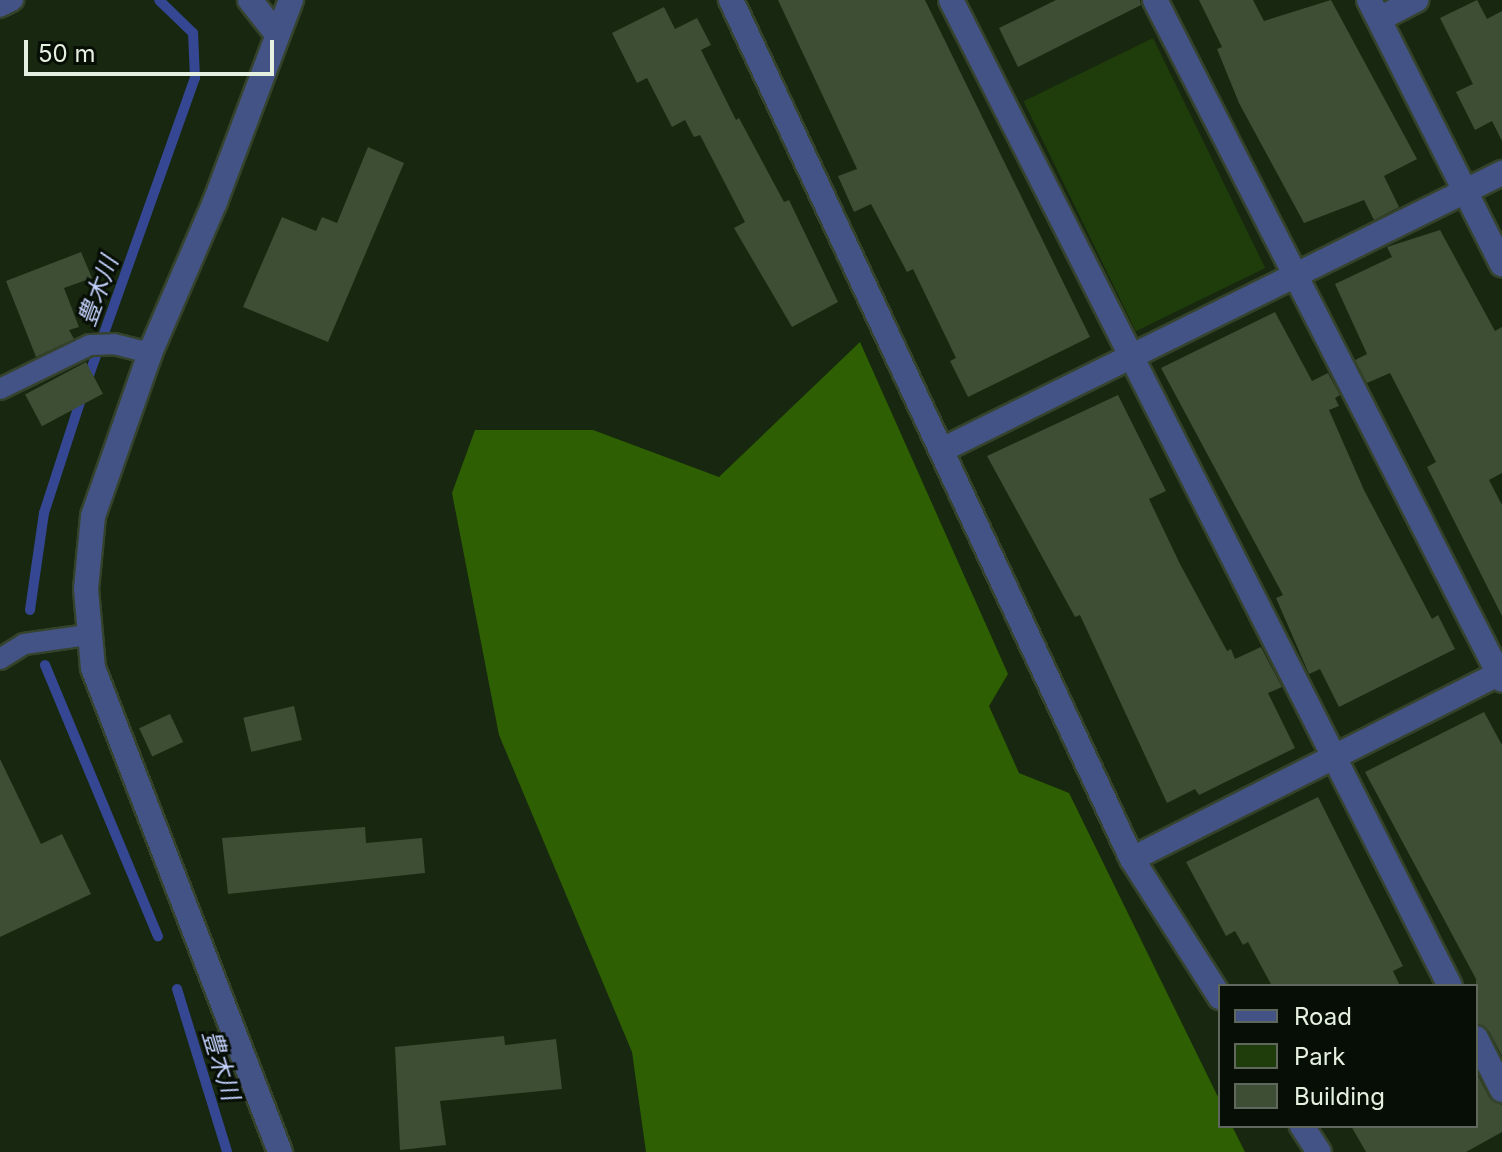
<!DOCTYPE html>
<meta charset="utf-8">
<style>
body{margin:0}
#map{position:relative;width:1502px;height:1152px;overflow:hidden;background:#18270f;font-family:Inter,"Noto Sans JP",sans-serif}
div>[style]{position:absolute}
.green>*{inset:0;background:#1f3c0b;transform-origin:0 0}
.forest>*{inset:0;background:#2e5f03}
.stream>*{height:10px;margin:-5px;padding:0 5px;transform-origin:5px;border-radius:5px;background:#354792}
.building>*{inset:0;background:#3d4e34;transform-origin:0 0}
.roads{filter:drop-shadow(2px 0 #35432c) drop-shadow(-2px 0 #35432c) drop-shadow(0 2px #35432c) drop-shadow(0 -2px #35432c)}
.service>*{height:20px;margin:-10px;padding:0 10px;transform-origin:10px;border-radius:10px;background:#445385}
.minor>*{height:24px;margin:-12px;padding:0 12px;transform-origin:12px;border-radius:12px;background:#445385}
span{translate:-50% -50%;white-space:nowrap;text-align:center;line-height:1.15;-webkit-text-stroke:6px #070e05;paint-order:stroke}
.water-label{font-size:24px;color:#c4d2fe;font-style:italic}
.legend{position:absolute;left:1218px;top:984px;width:260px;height:144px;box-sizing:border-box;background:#070e05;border:2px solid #60685d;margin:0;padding:10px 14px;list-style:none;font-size:24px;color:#e6f0e1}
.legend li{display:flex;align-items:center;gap:16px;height:40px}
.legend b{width:40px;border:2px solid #60685d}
.scale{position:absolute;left:24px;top:40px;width:250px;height:36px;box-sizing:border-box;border:4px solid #e6f0e1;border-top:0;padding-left:10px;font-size:24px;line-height:28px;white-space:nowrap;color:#e6f0e1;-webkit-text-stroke:6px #070e05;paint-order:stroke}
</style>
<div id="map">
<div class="green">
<i style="left:1153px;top:38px;width:256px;height:144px;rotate:64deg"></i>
</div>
<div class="forest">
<i style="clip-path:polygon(860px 342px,1008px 674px,989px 706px,1019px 773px,1069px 793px,1220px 1101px,1220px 1126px,1232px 1126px,1245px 1152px,646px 1152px,632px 1052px,499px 735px,452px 493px,475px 430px,593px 430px,719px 477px)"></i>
</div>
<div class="stream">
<i style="left:87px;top:381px;width:322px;rotate:-70.4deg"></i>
<i style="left:195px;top:78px;width:45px;rotate:-92.5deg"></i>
<i style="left:193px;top:33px;width:47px;rotate:-135.9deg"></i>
<i style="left:30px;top:610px;width:98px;rotate:-81.8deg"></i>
<i style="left:44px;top:513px;width:123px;rotate:-72deg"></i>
<i style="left:45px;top:665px;width:294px;rotate:67.4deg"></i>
<i style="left:177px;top:989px;width:170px;rotate:72.9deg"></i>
</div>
<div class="building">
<i style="clip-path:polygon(778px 0,925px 0,1090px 337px,968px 397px,950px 361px,956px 358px,913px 269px,907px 272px,871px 204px,854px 212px,838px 176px,857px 169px)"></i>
<i style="clip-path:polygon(1056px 0,1140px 0,1141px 5px,1018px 67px,999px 28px)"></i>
<i style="clip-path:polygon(1199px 0,1253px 0,1264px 21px,1331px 0,1417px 159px,1384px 176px,1399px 207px,1374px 220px,1364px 200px,1304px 223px,1239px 103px,1217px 49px,1222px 47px)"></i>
<i style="clip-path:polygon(1477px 0,1487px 19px,1502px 11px,1502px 141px,1492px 121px,1475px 130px,1456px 92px,1473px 84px,1440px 18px)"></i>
<i style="clip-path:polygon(664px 7px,675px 29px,697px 18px,711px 45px,701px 50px,736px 120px,739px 118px,784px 202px,789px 200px,838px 302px,792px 327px,734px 228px,745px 222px,700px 135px,694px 137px,685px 120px,672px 127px,647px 78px,637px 83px,612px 33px)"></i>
<i style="clip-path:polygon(368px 147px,404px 163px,328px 342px,243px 307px,282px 217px,316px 231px,322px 217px,337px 223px)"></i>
<i style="clip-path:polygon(1440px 230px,1495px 331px,1502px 327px,1502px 473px,1489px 480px,1502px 505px,1502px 616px,1427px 467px,1436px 462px,1390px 373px,1367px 383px,1355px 360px,1367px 354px,1335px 284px,1392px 257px,1387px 247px)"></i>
<i style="clip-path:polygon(81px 252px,92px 278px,64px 288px,79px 327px,69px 330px,74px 339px,36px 357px,6px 281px)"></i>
<i style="clip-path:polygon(1275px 312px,1312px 381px,1328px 373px,1340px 395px,1335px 398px,1339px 406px,1329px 410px,1364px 490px,1432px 619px,1438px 615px,1455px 649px,1339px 707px,1320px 669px,1309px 674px,1276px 598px,1283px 595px,1161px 368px)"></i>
<i style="left:86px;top:362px;width:36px;height:69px;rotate:62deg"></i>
<i style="clip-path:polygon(1118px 395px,1166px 491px,1149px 499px,1180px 564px,1227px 651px,1231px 649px,1235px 659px,1261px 647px,1282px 687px,1268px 693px,1295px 748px,1199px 795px,1195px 789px,1167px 803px,1080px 615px,1075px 617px,987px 456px)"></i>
<i style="left:294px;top:706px;width:35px;height:52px;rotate:77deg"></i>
<i style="clip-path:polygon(1484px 712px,1502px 745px,1502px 1056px,1489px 1031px,1476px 1023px,1476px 979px,1365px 772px)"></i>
<i style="left:170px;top:714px;width:31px;height:34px;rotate:65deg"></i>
<i style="clip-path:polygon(0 759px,41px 844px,62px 834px,91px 894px,0 937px)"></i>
<i style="clip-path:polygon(1318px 797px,1403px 966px,1393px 971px,1400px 986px,1272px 986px,1248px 942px,1243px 945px,1235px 931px,1226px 936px,1186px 862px)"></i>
<i style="clip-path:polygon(365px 827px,366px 843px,422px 838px,425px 873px,228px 894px,222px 838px)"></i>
<i style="clip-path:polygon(504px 1036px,505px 1045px,556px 1039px,562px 1089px,440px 1101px,446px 1145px,400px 1150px,395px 1047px)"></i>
<i style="clip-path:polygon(1476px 1072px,1489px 1097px,1502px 1105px,1502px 1132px,1466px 1152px,1366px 1152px,1351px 1126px,1476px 1126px)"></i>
</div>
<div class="roads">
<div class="service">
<i style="left:0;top:7px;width:15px;rotate:-28deg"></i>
<i style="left:0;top:389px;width:100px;rotate:-26.1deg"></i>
<i style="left:90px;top:345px;width:24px;rotate:-2deg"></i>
<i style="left:114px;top:344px;width:37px;rotate:14deg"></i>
<i style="left:0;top:659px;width:28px;rotate:-32deg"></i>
<i style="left:24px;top:644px;width:64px;rotate:-8.1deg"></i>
</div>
<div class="minor">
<i style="left:250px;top:0;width:42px;rotate:51.8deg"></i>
<i style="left:731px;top:0;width:948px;rotate:64.98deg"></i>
<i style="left:1132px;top:859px;width:164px;rotate:57.5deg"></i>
<i style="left:951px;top:0;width:1105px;rotate:63.16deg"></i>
<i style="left:1155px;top:0;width:763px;rotate:62.97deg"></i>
<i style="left:1369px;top:0;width:296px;rotate:63.3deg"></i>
<i style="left:1379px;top:19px;width:42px;rotate:-27.2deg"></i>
<i style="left:944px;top:449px;width:623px;rotate:-26.32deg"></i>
<i style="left:1132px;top:859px;width:415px;rotate:-26.8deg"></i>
<i style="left:1476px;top:1038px;width:58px;rotate:63.4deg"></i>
<i style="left:1302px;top:1126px;width:31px;rotate:57deg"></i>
<i style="left:280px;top:1152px;width:519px;rotate:-111.12deg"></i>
<i style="left:93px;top:668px;width:79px;rotate:-95.1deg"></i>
<i style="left:86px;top:589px;width:73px;rotate:-84.5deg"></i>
<i style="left:93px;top:516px;width:173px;rotate:-70.7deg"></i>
<i style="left:150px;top:353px;width:164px;rotate:-66.7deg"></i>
<i style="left:215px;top:202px;width:216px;rotate:-69.4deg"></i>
</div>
</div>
<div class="water-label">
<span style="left:98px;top:291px;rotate:-70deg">豊木川</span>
<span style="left:221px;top:1065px;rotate:73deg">豊木川</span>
</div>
<ul class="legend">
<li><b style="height:10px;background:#445385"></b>Road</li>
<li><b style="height:22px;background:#1f3c0b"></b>Park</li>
<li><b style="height:22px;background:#3d4e34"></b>Building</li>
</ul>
<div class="scale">50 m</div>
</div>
